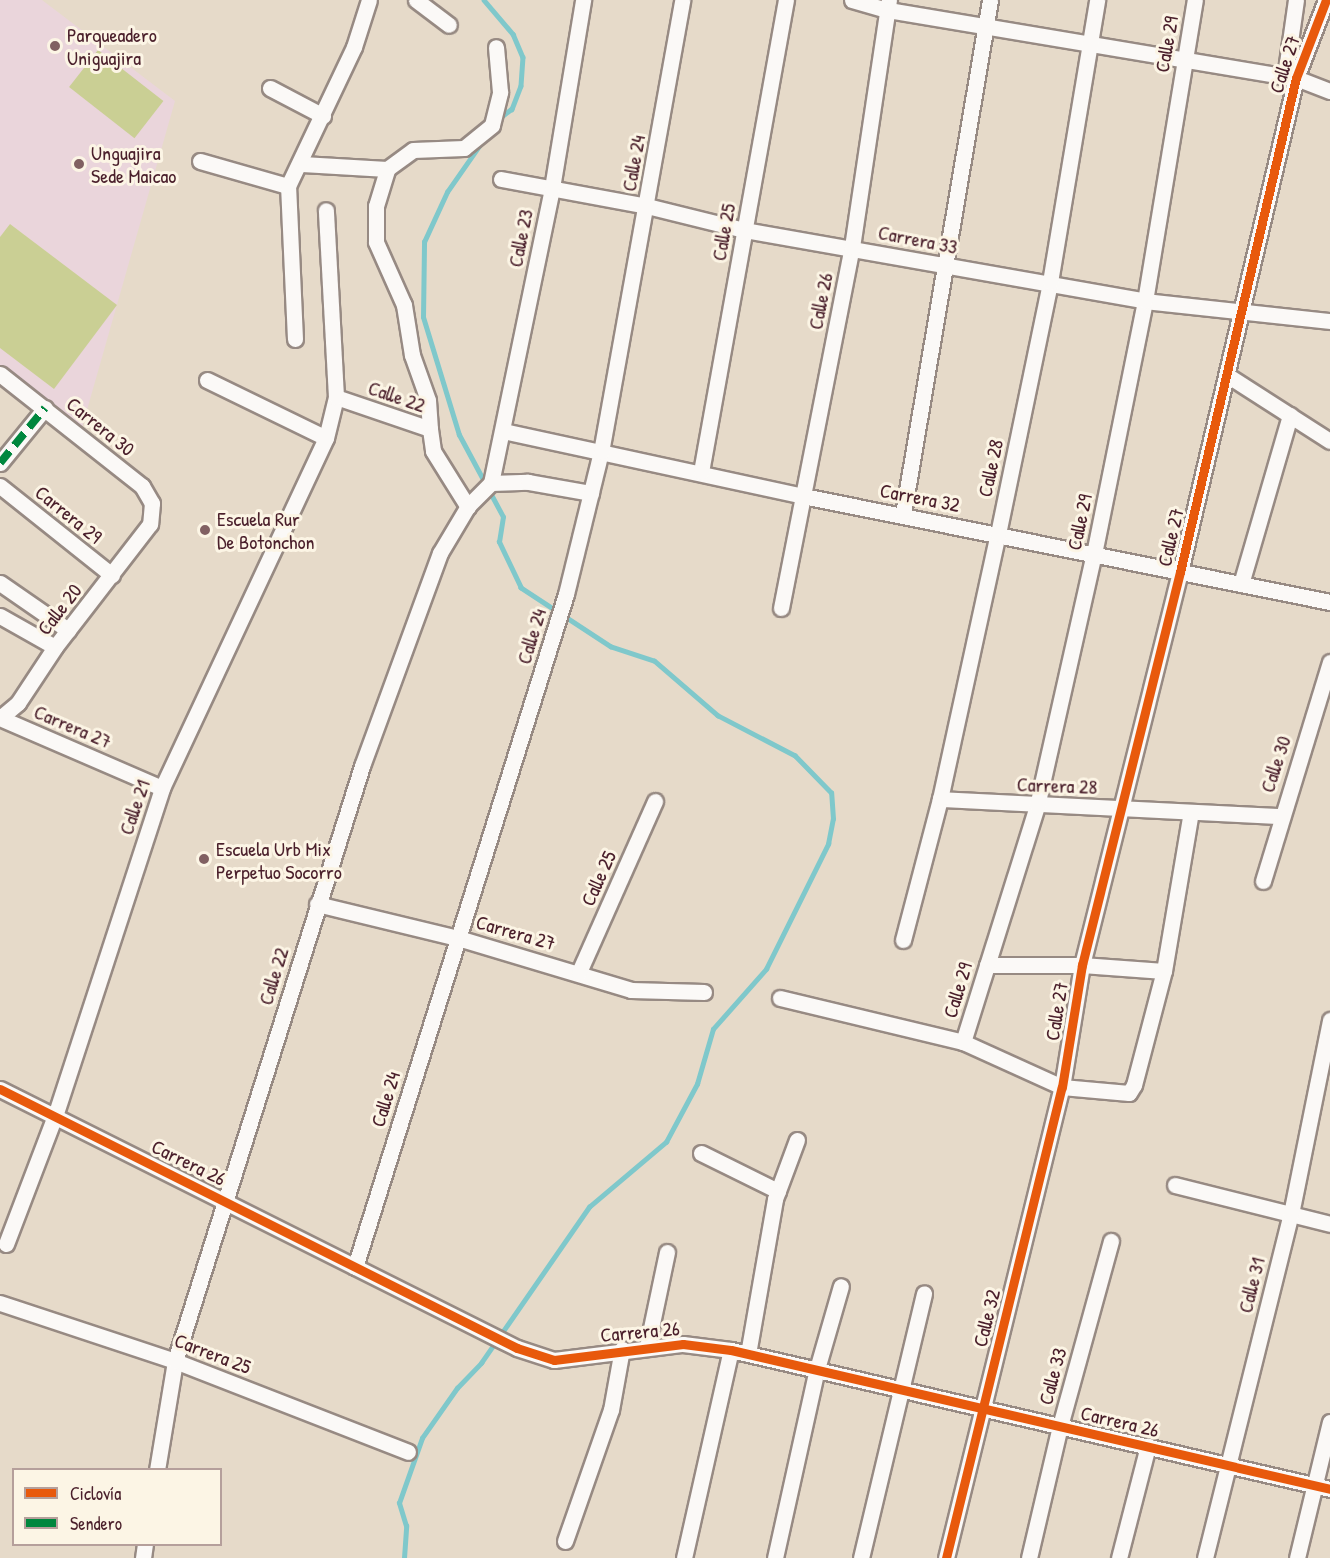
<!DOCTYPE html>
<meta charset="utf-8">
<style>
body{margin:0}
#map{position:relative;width:1330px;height:1558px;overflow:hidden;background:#e6dac9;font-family:"Patrick Hand",sans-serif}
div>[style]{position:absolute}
.built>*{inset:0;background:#ead5db}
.green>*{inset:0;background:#cacf94;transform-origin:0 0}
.stream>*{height:4.5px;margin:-2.25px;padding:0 2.25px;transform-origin:2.25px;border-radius:2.25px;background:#7fc8cb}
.roads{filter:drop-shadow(2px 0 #978a83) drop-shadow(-2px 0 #978a83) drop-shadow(0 2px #978a83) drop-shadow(0 -2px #978a83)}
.street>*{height:15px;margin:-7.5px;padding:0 7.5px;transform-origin:7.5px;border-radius:7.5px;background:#fbf9f7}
.quiet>*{height:8px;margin-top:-4px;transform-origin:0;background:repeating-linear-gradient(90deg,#00873e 0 15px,transparent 0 23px)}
.cycleway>*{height:9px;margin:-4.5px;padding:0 4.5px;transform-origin:4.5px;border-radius:4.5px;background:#e8590c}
.dots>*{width:16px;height:16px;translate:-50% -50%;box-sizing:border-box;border:3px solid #fcf5e5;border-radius:50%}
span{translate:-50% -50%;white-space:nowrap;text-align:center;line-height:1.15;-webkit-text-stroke:6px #fcf5e5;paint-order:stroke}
.poi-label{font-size:20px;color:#4a1f2b}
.left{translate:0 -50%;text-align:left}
.street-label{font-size:20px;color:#4a1f2b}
.legend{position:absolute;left:12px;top:1468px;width:210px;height:78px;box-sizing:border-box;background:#fcf5e5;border:2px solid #b59f9b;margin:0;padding:8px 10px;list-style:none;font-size:18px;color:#4a1f2b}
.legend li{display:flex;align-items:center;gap:12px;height:30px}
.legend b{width:30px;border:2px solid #b59f9b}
</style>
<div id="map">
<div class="built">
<i style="clip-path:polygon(0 0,42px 0,175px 101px,81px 431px,0 369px)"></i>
</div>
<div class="green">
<i style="left:98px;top:50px;width:83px;height:47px;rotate:38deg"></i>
<i style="clip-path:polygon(10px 224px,117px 305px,54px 389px,0 348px,0 237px)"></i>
</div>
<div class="stream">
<i style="left:484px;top:0;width:45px;rotate:49.5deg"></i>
<i style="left:513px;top:34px;width:25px;rotate:67deg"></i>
<i style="left:523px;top:57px;width:29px;rotate:94deg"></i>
<i style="left:521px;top:86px;width:25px;rotate:111deg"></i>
<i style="left:512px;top:109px;width:18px;rotate:142deg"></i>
<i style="left:404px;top:1558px;width:32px;rotate:-86deg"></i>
<i style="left:406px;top:1526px;width:24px;rotate:-107deg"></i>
<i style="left:399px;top:1503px;width:69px;rotate:-70.5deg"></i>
<i style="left:422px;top:1438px;width:61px;rotate:-55deg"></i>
<i style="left:457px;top:1388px;width:35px;rotate:-46deg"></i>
<i style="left:481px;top:1363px;width:190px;rotate:-55.3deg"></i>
<i style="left:589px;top:1207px;width:101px;rotate:-40.2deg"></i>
<i style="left:666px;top:1142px;width:66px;rotate:-61.9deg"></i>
<i style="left:697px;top:1084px;width:57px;rotate:-73.8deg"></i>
<i style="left:713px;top:1029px;width:80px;rotate:-48.5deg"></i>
<i style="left:766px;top:969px;width:140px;rotate:-63.6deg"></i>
<i style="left:828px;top:844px;width:25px;rotate:-79deg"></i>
<i style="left:833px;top:819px;width:26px;rotate:-94deg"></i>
<i style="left:831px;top:793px;width:52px;rotate:-134.2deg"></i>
<i style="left:795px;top:756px;width:87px;rotate:-152.5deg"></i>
<i style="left:718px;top:716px;width:84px;rotate:-139.3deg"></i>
<i style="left:654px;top:661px;width:45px;rotate:-162deg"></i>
<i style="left:611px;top:647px;width:108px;rotate:-146.8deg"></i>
<i style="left:521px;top:588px;width:51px;rotate:-115.6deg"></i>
<i style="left:499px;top:542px;width:25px;rotate:-81deg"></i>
<i style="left:503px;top:517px;width:93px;rotate:-118.2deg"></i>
<i style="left:459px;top:435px;width:123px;rotate:-107deg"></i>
<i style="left:423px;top:317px;width:75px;rotate:-89.2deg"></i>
<i style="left:424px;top:242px;width:55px;rotate:-65.3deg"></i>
<i style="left:447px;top:192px;width:65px;rotate:-55.1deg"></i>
</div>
<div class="roads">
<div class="street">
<i style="left:416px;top:0;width:41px;rotate:37.1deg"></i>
<i style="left:852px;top:0;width:37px;rotate:16deg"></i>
<i style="left:888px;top:10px;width:414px;rotate:9.5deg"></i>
<i style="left:1296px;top:78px;width:36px;rotate:21deg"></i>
<i style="left:1285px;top:77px;width:78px;rotate:-81.9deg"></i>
<i style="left:270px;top:88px;width:60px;rotate:27.8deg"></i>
<i style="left:200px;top:161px;width:91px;rotate:15.9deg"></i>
<i style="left:302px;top:164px;width:85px;rotate:3.4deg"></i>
<i style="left:501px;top:179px;width:148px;rotate:10.5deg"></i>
<i style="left:647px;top:206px;width:100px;rotate:13.9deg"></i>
<i style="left:744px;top:230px;width:407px;rotate:10deg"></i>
<i style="left:1145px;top:301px;width:186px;rotate:6.2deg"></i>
<i style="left:295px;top:339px;width:153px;rotate:-92.6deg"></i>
<i style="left:288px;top:186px;width:154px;rotate:-64.6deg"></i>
<i style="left:354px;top:47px;width:49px;rotate:-72.3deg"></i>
<i style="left:0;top:374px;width:181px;rotate:38.3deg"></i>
<i style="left:142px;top:486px;width:20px;rotate:60deg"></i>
<i style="left:152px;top:503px;width:21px;rotate:95deg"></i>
<i style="left:150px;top:524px;width:155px;rotate:127.7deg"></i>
<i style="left:55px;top:647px;width:67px;rotate:123.5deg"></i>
<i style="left:18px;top:703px;width:23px;rotate:140deg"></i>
<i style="left:1227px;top:375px;width:122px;rotate:32.7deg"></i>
<i style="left:207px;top:380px;width:132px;rotate:26deg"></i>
<i style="left:336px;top:397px;width:99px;rotate:18.8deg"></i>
<i style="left:430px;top:429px;width:22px;rotate:82deg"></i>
<i style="left:433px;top:451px;width:66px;rotate:58deg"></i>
<i style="left:430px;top:429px;width:29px;rotate:-94deg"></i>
<i style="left:428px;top:400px;width:48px;rotate:-109.6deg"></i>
<i style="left:412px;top:355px;width:51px;rotate:-99.1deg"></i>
<i style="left:404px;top:305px;width:69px;rotate:-114deg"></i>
<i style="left:376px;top:242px;width:36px;rotate:-90deg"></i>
<i style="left:376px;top:206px;width:39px;rotate:-73deg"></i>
<i style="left:387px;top:169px;width:32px;rotate:-36deg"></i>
<i style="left:413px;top:150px;width:51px;rotate:-2.2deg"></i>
<i style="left:464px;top:148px;width:36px;rotate:-39deg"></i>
<i style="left:492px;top:125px;width:34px;rotate:-76deg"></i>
<i style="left:500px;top:92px;width:45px;rotate:-95.1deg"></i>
<i style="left:503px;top:431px;width:307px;rotate:12.2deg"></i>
<i style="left:803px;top:496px;width:538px;rotate:11.37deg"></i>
<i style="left:0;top:463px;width:71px;rotate:-50.7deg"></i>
<i style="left:701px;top:472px;width:480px;rotate:-79.8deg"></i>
<i style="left:491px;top:483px;width:301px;rotate:-78.3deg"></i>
<i style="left:552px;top:188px;width:191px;rotate:-80.6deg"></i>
<i style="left:491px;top:483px;width:37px;rotate:-2deg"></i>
<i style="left:528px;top:482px;width:64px;rotate:9.9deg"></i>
<i style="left:0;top:486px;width:143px;rotate:38.5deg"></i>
<i style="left:903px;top:514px;width:521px;rotate:-80.39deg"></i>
<i style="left:0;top:583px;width:83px;rotate:34.7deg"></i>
<i style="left:1241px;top:584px;width:176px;rotate:-73.8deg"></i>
<i style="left:781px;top:608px;width:368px;rotate:-78.9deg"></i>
<i style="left:852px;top:247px;width:250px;rotate:-81.5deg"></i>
<i style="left:0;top:616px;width:63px;rotate:29.4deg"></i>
<i style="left:0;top:718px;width:176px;rotate:23.4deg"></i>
<i style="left:940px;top:799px;width:340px;rotate:2.9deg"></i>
<i style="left:1263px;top:881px;width:229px;rotate:-73deg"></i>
<i style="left:317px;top:904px;width:145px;rotate:13.6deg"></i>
<i style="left:458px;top:938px;width:181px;rotate:16.7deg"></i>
<i style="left:631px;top:990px;width:73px;rotate:1.6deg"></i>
<i style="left:903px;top:940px;width:146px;rotate:-75.3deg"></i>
<i style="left:940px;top:799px;width:271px;rotate:-77.7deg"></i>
<i style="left:998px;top:534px;width:257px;rotate:-78.3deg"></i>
<i style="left:1050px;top:282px;width:286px;rotate:-80.5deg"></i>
<i style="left:987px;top:965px;width:95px"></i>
<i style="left:1082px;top:965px;width:82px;rotate:4.2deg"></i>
<i style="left:579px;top:972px;width:187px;rotate:-66deg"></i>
<i style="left:780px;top:998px;width:188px;rotate:13.5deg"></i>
<i style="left:963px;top:1042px;width:109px;rotate:24.4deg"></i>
<i style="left:1062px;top:1087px;width:67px;rotate:5.1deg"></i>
<i style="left:1129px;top:1093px;width:9px;rotate:-58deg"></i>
<i style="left:1134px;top:1085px;width:118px;rotate:-75.3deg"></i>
<i style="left:1164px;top:971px;width:161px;rotate:-80.4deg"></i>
<i style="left:963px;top:1042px;width:247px;rotate:-72.6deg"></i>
<i style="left:1037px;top:806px;width:258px;rotate:-77.3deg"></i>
<i style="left:1094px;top:554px;width:258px;rotate:-78.6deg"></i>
<i style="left:1145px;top:301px;width:305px;rotate:-80.6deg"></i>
<i style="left:0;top:1089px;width:578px;rotate:26.61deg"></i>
<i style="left:517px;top:1348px;width:39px;rotate:18deg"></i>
<i style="left:554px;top:1360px;width:130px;rotate:-7.1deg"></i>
<i style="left:683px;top:1344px;width:48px;rotate:7.1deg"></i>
<i style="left:731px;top:1350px;width:615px;rotate:13.06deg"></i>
<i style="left:701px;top:1153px;width:86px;rotate:26.3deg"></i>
<i style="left:1175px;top:1185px;width:160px;rotate:14.1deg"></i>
<i style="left:6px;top:1244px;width:137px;rotate:-69.1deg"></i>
<i style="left:55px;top:1116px;width:345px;rotate:-71.9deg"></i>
<i style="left:162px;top:788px;width:387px;rotate:-64.9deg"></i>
<i style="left:326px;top:438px;width:42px;rotate:-76.3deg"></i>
<i style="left:336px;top:397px;width:187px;rotate:-93.1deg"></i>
<i style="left:355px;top:1267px;width:705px;rotate:-72.59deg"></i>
<i style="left:566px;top:594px;width:146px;rotate:-76.2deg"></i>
<i style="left:601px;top:452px;width:459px;rotate:-79.8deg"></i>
<i style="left:0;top:1303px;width:184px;rotate:18.3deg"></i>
<i style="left:175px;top:1361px;width:250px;rotate:21.3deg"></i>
<i style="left:647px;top:1347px;width:97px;rotate:-78.1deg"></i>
<i style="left:748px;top:1354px;width:157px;rotate:-80.1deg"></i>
<i style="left:775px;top:1199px;width:63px;rotate:-69.6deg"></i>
<i style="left:157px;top:1470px;width:110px;rotate:-80.6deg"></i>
<i style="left:175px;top:1361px;width:624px;rotate:-72.55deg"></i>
<i style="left:362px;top:766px;width:227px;rotate:-69.9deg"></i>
<i style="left:440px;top:553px;width:55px;rotate:-59.2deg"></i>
<i style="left:468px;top:506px;width:33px;rotate:-45deg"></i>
<i style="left:565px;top:1541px;width:139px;rotate:-70.7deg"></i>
<i style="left:611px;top:1410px;width:62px;rotate:-79.8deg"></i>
<i style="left:143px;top:1558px;width:14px;rotate:-82deg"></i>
<i style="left:684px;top:1558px;width:213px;rotate:-77.3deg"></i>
<i style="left:775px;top:1558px;width:194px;rotate:-77.5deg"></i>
<i style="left:817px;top:1369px;width:86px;rotate:-73.9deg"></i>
<i style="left:861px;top:1558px;width:272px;rotate:-76.6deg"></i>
<i style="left:946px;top:1558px;width:485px;rotate:-76.2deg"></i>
<i style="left:1062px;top:1087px;width:124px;rotate:-80.7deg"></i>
<i style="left:1082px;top:965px;width:405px;rotate:-76deg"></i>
<i style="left:1180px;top:572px;width:507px;rotate:-76.79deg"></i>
<i style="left:1296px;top:78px;width:84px;rotate:-69deg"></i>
<i style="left:1029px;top:1558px;width:136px;rotate:-76.8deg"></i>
<i style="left:1060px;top:1426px;width:192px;rotate:-74.6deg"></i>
<i style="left:1119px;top:1558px;width:116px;rotate:-75.5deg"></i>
<i style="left:1205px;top:1558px;width:355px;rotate:-76deg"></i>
<i style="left:1291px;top:1214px;width:198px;rotate:-78.6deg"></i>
<i style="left:1297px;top:1558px;width:140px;rotate:-76.4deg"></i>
</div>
</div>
<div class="quiet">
<i style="left:0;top:463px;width:71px;rotate:-50.7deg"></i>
</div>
<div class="cycleway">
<i style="left:0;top:1089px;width:578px;rotate:26.61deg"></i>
<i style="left:517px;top:1348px;width:39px;rotate:18deg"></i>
<i style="left:554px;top:1360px;width:130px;rotate:-7.1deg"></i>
<i style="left:683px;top:1344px;width:48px;rotate:7.1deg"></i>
<i style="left:731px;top:1350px;width:615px;rotate:13.06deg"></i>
<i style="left:946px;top:1558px;width:485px;rotate:-76.2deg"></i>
<i style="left:1062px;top:1087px;width:124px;rotate:-80.7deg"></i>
<i style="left:1082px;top:965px;width:405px;rotate:-76deg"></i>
<i style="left:1180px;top:572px;width:507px;rotate:-76.79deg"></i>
<i style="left:1296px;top:78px;width:84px;rotate:-69deg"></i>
</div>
<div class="dots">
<i style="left:55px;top:46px;background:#816062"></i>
<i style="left:79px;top:164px;background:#816062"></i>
<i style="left:205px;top:530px;background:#816062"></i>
<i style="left:204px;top:859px;background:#816062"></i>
</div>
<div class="poi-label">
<span class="left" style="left:67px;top:46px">Parqueadero<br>Uniguajira</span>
<span class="left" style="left:91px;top:164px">Unguajira<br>Sede Maicao</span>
<span class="left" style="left:217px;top:530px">Escuela Rur<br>De Botonchon</span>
<span class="left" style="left:216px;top:860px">Escuela Urb Mix<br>Perpetuo Socorro</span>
</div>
<div class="street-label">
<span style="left:1166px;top:44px;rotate:-80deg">Calle 29</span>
<span style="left:1284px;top:64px;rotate:-72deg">Calle 27</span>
<span style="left:633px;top:163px;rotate:-80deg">Calle 24</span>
<span style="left:723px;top:232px;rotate:-80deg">Calle 25</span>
<span style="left:520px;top:238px;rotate:-79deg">Calle 23</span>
<span style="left:918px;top:239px;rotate:11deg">Carrera 33</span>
<span style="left:820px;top:301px;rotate:-79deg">Calle 26</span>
<span style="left:397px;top:396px;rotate:19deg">Calle 22</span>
<span style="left:101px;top:426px;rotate:39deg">Carrera 30</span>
<span style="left:990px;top:468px;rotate:-78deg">Calle 28</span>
<span style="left:920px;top:497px;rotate:11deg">Carrera 32</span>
<span style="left:69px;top:514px;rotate:39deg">Carrera 29</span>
<span style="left:1079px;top:522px;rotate:-78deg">Calle 29</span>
<span style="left:1170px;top:537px;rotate:-77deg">Calle 27</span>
<span style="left:59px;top:609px;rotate:-52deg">Calle 20</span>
<span style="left:531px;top:636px;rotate:-73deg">Calle 24</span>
<span style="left:73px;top:726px;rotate:23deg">Carrera 27</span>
<span style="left:1275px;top:764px;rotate:-72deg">Calle 30</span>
<span style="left:1057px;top:785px;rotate:2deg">Carrera 28</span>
<span style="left:134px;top:807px;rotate:-71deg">Calle 21</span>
<span style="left:598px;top:878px;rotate:-66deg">Calle 25</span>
<span style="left:516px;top:932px;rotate:16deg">Carrera 27</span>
<span style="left:273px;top:976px;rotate:-73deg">Calle 22</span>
<span style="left:957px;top:990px;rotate:-73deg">Calle 29</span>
<span style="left:1056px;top:1011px;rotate:-81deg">Calle 27</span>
<span style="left:385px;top:1099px;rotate:-73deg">Calle 24</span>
<span style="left:189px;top:1162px;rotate:26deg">Carrera 26</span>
<span style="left:1251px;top:1285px;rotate:-76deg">Calle 31</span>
<span style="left:986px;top:1318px;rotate:-76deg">Calle 32</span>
<span style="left:640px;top:1331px;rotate:-5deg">Carrera 26</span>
<span style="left:213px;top:1353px;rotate:21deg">Carrera 25</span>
<span style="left:1052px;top:1376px;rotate:-75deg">Calle 33</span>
<span style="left:1120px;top:1421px;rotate:13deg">Carrera 26</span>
</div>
<ul class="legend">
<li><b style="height:8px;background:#e8590c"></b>Ciclovía</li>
<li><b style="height:8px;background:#00873e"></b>Sendero</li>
</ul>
</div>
